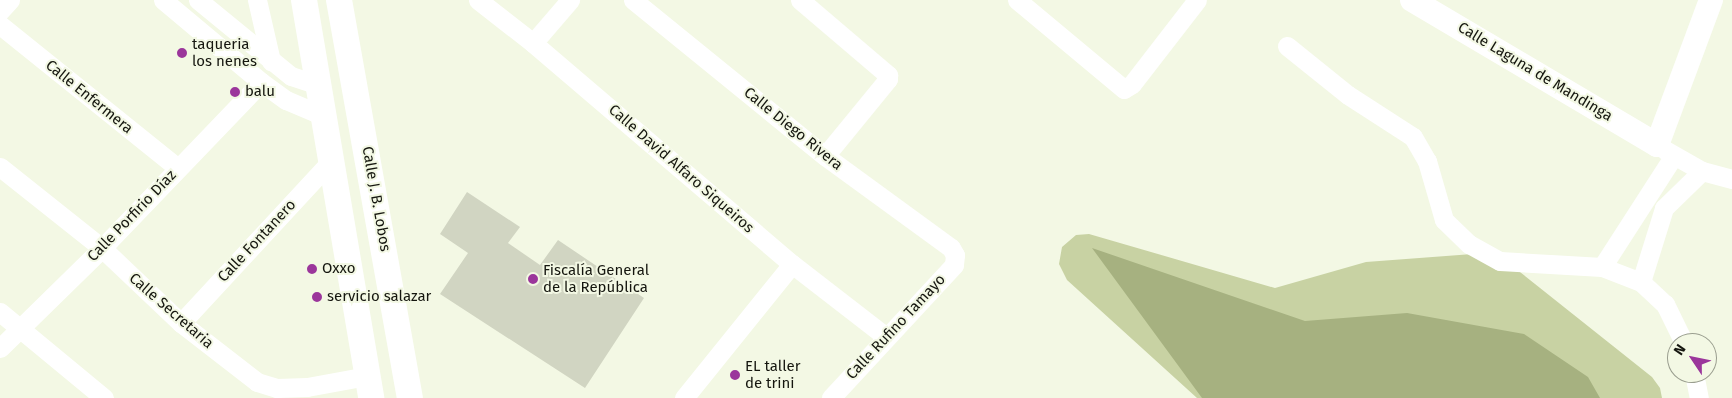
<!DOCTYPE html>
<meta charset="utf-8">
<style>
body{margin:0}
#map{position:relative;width:1732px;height:398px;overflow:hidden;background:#f3f8e4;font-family:"Fira Sans",sans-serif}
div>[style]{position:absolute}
.green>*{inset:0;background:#c8d2a3}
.water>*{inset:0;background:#a6b180}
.building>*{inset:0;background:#d1d5c2}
.minor>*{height:19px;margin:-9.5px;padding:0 9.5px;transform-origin:9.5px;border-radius:9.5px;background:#fff}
.tertiary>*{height:24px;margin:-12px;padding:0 12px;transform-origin:12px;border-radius:12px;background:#fff}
.secondary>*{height:26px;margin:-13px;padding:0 13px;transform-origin:13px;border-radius:13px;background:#fff}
.dots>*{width:14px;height:14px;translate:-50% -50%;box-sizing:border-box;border:2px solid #f3f8e4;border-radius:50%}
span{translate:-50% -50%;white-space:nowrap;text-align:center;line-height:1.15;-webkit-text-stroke:4px #f3f8e4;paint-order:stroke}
.poi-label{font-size:15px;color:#15160f}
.left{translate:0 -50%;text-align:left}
.street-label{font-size:15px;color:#15160f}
.north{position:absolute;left:1667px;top:333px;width:50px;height:50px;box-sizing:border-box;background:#f3f8e4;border:1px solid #9a9e8f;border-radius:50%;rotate:304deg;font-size:14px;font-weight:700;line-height:20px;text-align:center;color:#15160f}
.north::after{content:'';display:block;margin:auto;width:18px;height:22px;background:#9b369b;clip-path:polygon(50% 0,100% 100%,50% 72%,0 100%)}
</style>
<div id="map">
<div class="green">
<i style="clip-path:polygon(1089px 234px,1275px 288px,1366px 262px,1486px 253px,1501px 257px,1652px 377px,1660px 388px,1662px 398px,1197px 398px,1067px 280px,1059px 264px,1062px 247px,1076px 235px)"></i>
</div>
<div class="water">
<i style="clip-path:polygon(1092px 248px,1305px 321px,1407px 313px,1524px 334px,1588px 377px,1600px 398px,1202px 398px)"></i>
</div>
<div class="building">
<i style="clip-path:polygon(467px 192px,520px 227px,508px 243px,540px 265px,558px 240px,644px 298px,585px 388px,440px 294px,468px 253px,440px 234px)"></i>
</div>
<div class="minor">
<i style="left:163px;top:0;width:128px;rotate:39.9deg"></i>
<i style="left:261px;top:82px;width:31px;rotate:36deg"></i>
<i style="left:286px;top:100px;width:41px;rotate:22.8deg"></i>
<i style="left:198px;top:0;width:120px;rotate:39.3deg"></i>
<i style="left:291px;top:76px;width:28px;rotate:18deg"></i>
<i style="left:257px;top:0;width:63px;rotate:77.1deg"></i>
<i style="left:478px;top:0;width:70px;rotate:38deg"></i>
<i style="left:533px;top:43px;width:340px;rotate:40.5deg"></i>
<i style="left:792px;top:264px;width:118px;rotate:37.7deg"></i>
<i style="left:633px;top:0;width:247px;rotate:39.1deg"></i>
<i style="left:825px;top:156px;width:156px;rotate:36.1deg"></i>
<i style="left:951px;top:248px;width:8px;rotate:60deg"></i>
<i style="left:955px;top:255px;width:10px;rotate:96deg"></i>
<i style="left:954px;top:265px;width:181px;rotate:132.8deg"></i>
<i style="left:800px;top:0;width:116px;rotate:40.4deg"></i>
<i style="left:888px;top:75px;width:4px;rotate:90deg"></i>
<i style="left:888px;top:79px;width:99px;rotate:129.3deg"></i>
<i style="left:1017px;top:0;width:139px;rotate:39.8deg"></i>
<i style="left:1124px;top:89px;width:9px;rotate:-32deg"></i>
<i style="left:1132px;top:84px;width:106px;rotate:-52.3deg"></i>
<i style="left:0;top:11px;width:15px;rotate:-48deg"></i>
<i style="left:0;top:25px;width:228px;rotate:38.8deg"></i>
<i style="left:533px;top:43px;width:57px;rotate:-49.3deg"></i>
<i style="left:1287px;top:46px;width:78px;rotate:38.8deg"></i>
<i style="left:1348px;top:95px;width:77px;rotate:32.9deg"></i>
<i style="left:1413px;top:137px;width:28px;rotate:60deg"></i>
<i style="left:1427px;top:161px;width:61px;rotate:73.9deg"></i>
<i style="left:1444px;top:220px;width:35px;rotate:44deg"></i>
<i style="left:1469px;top:244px;width:35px;rotate:29deg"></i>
<i style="left:1500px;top:261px;width:102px;rotate:3.4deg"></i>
<i style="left:1602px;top:267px;width:42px;rotate:21deg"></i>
<i style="left:1641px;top:282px;width:33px;rotate:43deg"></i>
<i style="left:1665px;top:304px;width:43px;rotate:64deg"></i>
<i style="left:1665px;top:150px;width:43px;rotate:29.6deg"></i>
<i style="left:1702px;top:171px;width:31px;rotate:15deg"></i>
<i style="left:0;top:167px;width:130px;rotate:38.5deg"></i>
<i style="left:102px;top:248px;width:109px;rotate:43.5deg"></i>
<i style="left:181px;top:323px;width:96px;rotate:37.8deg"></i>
<i style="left:257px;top:382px;width:21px;rotate:17deg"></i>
<i style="left:277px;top:388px;width:30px;rotate:-2deg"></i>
<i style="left:307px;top:387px;width:61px;rotate:-10.4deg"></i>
<i style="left:1602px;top:267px;width:131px;rotate:-57.2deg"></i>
<i style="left:1641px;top:282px;width:77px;rotate:-72.7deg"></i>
<i style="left:1664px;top:208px;width:53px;rotate:-44.2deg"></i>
<i style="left:0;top:312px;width:135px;rotate:39.6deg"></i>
<i style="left:181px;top:323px;width:222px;rotate:-47.2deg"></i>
<i style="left:0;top:348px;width:143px;rotate:-44.4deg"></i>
<i style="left:102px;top:248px;width:230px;rotate:-46.2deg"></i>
<i style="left:1694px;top:373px;width:25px;rotate:79deg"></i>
<i style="left:684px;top:398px;width:172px;rotate:-51.1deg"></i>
</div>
<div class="tertiary">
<i style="left:1412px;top:0;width:285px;rotate:30.6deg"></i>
<i style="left:1657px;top:145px;width:155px;rotate:-69.6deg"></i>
</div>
<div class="secondary">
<i style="left:304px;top:0;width:404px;rotate:80.4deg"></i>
<i style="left:339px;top:0;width:404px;rotate:79.9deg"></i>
</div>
<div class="dots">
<i style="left:182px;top:53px;background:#9b369b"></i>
<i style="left:235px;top:92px;background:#9b369b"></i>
<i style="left:312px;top:269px;background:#9b369b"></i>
<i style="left:533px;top:279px;background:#9b369b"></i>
<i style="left:317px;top:297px;background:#9b369b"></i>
<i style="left:735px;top:375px;background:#9b369b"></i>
</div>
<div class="poi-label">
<span class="left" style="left:192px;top:53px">taqueria<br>los nenes</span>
<span class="left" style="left:245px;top:92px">balu</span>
<span class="left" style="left:322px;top:269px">Oxxo</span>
<span class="left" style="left:543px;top:279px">Fiscalía General<br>de la República</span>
<span class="left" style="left:327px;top:297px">servicio salazar</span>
<span class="left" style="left:745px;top:375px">EL taller<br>de trini</span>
</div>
<div class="street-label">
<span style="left:1535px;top:72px;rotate:31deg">Calle Laguna de Mandinga</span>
<span style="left:89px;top:97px;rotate:39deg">Calle Enfermera</span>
<span style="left:793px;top:129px;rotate:39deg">Calle Diego Rivera</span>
<span style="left:681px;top:169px;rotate:41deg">Calle David Alfaro Siqueiros</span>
<span style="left:376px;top:199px;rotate:80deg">Calle J. B. Lobos</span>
<span style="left:132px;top:216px;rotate:-46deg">Calle Porfirio Díaz</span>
<span style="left:257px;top:241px;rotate:-47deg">Calle Fontanero</span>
<span style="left:171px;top:311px;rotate:41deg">Calle Secretaria</span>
<span style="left:896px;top:327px;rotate:-47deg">Calle Rufino Tamayo</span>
</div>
<div class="north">N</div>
</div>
